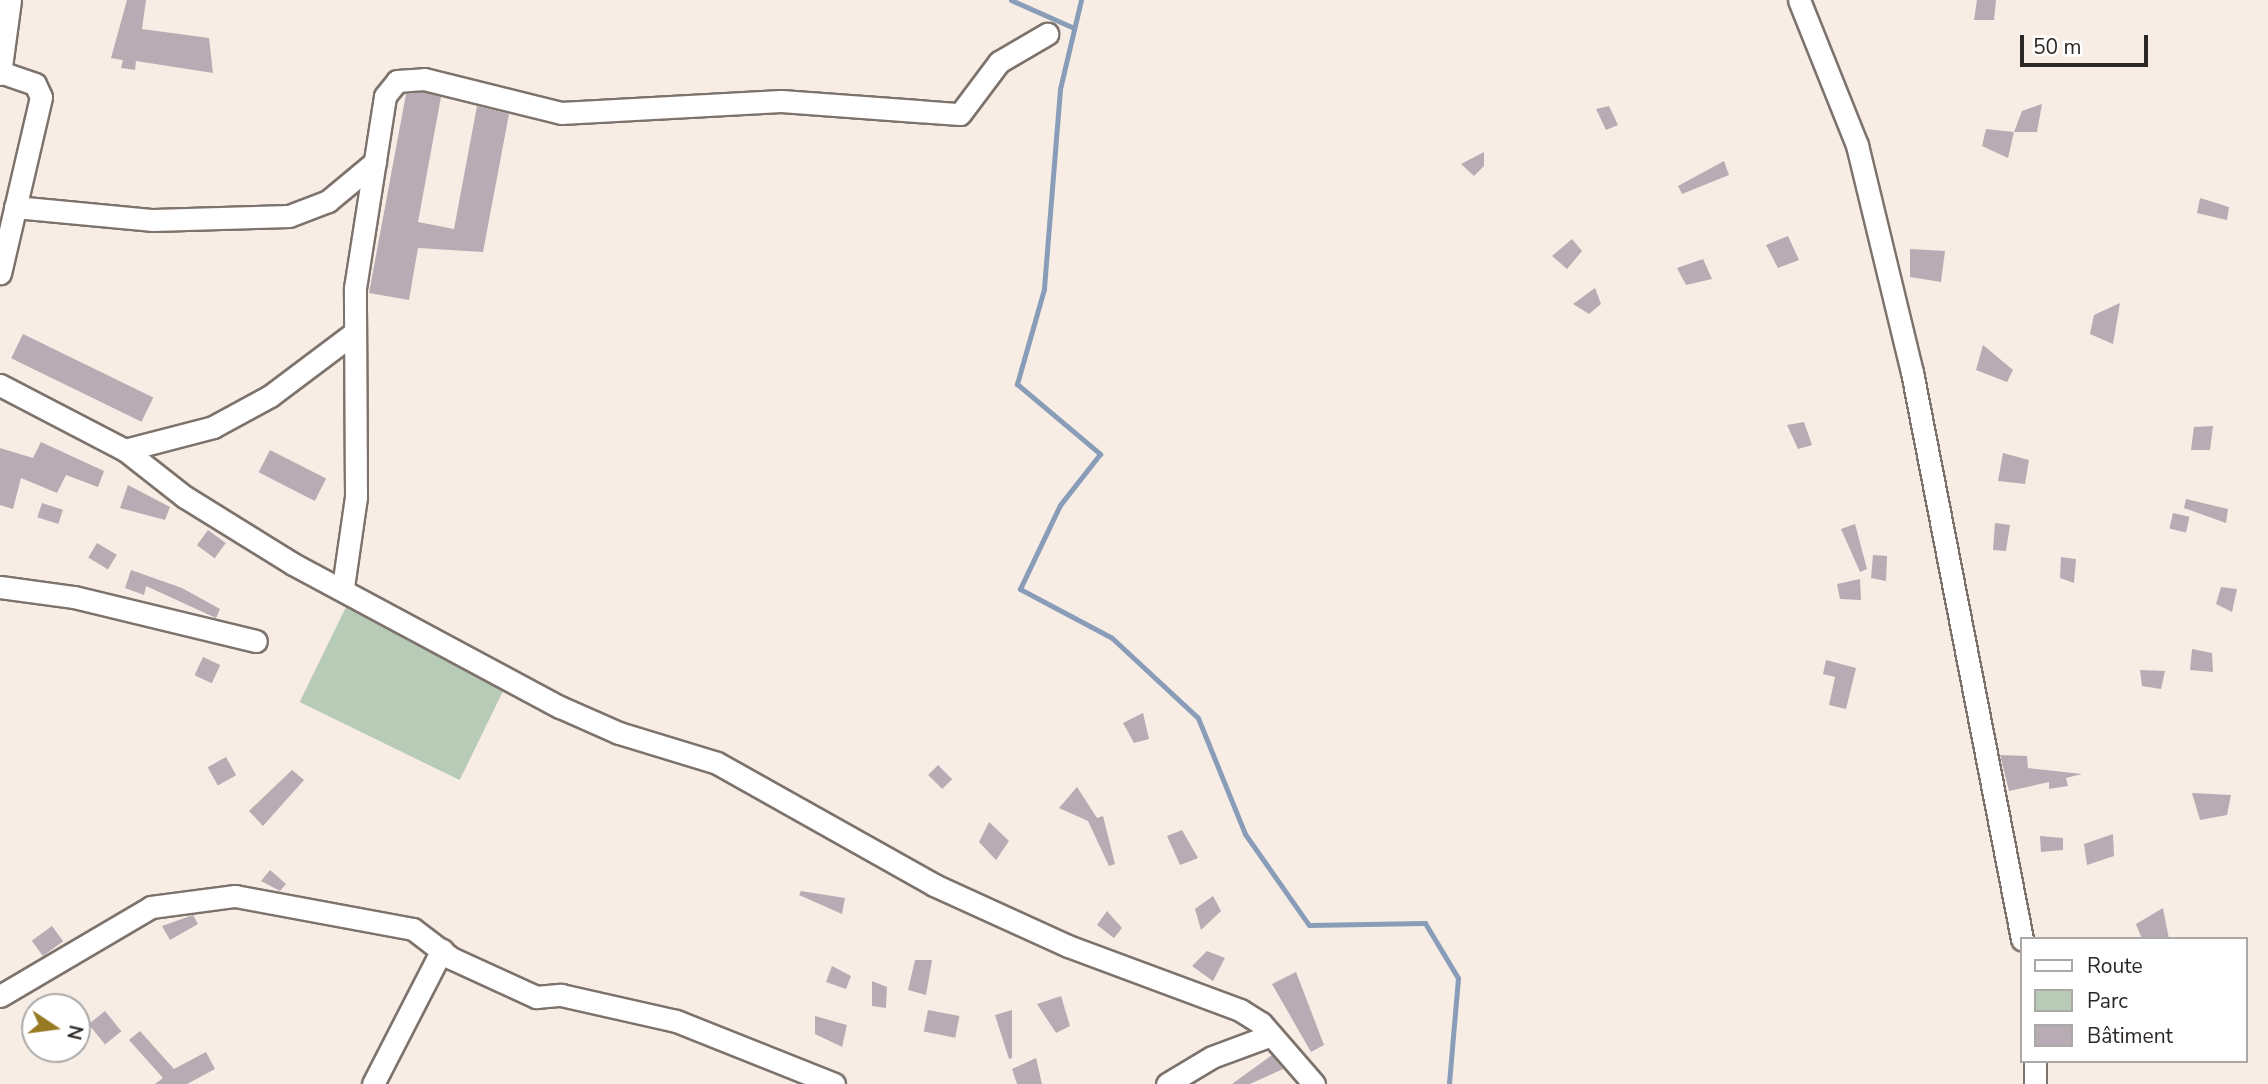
<!DOCTYPE html>
<meta charset="utf-8">
<style>
body{margin:0}
#map{position:relative;width:2268px;height:1084px;overflow:hidden;background:#f8ede4;font-family:"Nunito Sans",sans-serif}
div>[style]{position:absolute}
.green>*{inset:0;background:#b7cbb6;transform-origin:0 0}
.stream>*{height:5px;margin:-2.5px;padding:0 2.5px;transform-origin:2.5px;border-radius:2.5px;background:#899db9}
.building>*{inset:0;background:#b7acb3;transform-origin:0 0}
.roads{filter:drop-shadow(2px 0 #7d736c) drop-shadow(-2px 0 #7d736c) drop-shadow(0 2px #7d736c) drop-shadow(0 -2px #7d736c)}
.minor>*{height:21px;margin:-10.5px;padding:0 10.5px;transform-origin:10.5px;border-radius:10.5px;background:#fff}
span{translate:-50% -50%;white-space:nowrap;text-align:center;line-height:1.15;-webkit-text-stroke:5px #fff;paint-order:stroke}
.legend{position:absolute;left:2020px;top:937px;width:228px;height:126px;box-sizing:border-box;background:#fff;border:2px solid #aba9a8;margin:0;padding:9px 12px;list-style:none;font-size:21px;color:#2c2825}
.legend li{display:flex;align-items:center;gap:14px;height:35px}
.legend b{width:35px;border:2px solid #aba9a8}
.north{position:absolute;left:21px;top:993px;width:70px;height:70px;box-sizing:border-box;background:#fff;border:2px solid #aba9a8;border-radius:50%;rotate:103deg;font-size:19px;font-weight:700;line-height:28px;text-align:center;color:#2c2825}
.north::after{content:'';display:block;margin:auto;width:24px;height:32px;background:#977a22;clip-path:polygon(50% 0,100% 100%,50% 72%,0 100%)}
.scale{position:absolute;left:2020px;top:35px;width:128px;height:32px;box-sizing:border-box;border:4px solid #2c2825;border-top:0;padding-left:9px;font-size:21px;line-height:24px;white-space:nowrap;color:#2c2825;-webkit-text-stroke:5px #fff;paint-order:stroke}
</style>
<div id="map">
<div class="green">
<i style="left:347px;top:605px;width:178px;height:108px;rotate:26deg"></i>
</div>
<div class="stream">
<i style="left:1011px;top:0;width:69px;rotate:24deg"></i>
<i style="left:1081px;top:0;width:91px;rotate:103.3deg"></i>
<i style="left:1060px;top:89px;width:201px;rotate:94.6deg"></i>
<i style="left:1044px;top:289px;width:99px;rotate:105.9deg"></i>
<i style="left:1017px;top:384px;width:109px;rotate:40.1deg"></i>
<i style="left:1100px;top:454px;width:65px;rotate:128.1deg"></i>
<i style="left:1060px;top:505px;width:93px;rotate:115.5deg"></i>
<i style="left:1020px;top:589px;width:104px;rotate:28deg"></i>
<i style="left:1112px;top:638px;width:117px;rotate:42.9deg"></i>
<i style="left:1198px;top:718px;width:125px;rotate:67.9deg"></i>
<i style="left:1245px;top:834px;width:111px;rotate:54.9deg"></i>
<i style="left:1309px;top:925px;width:116px;rotate:-1deg"></i>
<i style="left:1425px;top:923px;width:64px;rotate:59deg"></i>
<i style="left:1458px;top:978px;width:106px;rotate:94.9deg"></i>
</div>
<div class="building">
<i style="clip-path:polygon(127px 0,146px 0,142px 29px,209px 38px,213px 73px,136px 61px,135px 70px,121px 68px,123px 60px,111px 58px)"></i>
<i style="clip-path:polygon(1977px 0,1996px 0,1994px 20px,1974px 20px)"></i>
<i style="clip-path:polygon(423px 92px,441px 97px,418px 222px,454px 229px,477px 106px,509px 114px,483px 252px,418px 248px,409px 300px,369px 293px,406px 94px)"></i>
<i style="clip-path:polygon(2042px 104px,2037px 132px,2014px 132px,2022px 111px)"></i>
<i style="clip-path:polygon(1609px 106px,1618px 125px,1606px 130px,1596px 109px)"></i>
<i style="clip-path:polygon(1986px 129px,2014px 132px,2008px 158px,1982px 146px)"></i>
<i style="clip-path:polygon(1484px 152px,1484px 166px,1474px 176px,1461px 164px)"></i>
<i style="clip-path:polygon(1724px 161px,1729px 175px,1682px 194px,1678px 186px)"></i>
<i style="clip-path:polygon(2200px 198px,2229px 207px,2227px 220px,2197px 213px)"></i>
<i style="clip-path:polygon(1788px 236px,1799px 260px,1778px 268px,1766px 245px)"></i>
<i style="clip-path:polygon(1572px 239px,1582px 251px,1567px 269px,1552px 256px)"></i>
<i style="clip-path:polygon(1910px 249px,1945px 251px,1941px 282px,1910px 277px)"></i>
<i style="clip-path:polygon(1703px 259px,1712px 279px,1686px 285px,1677px 268px)"></i>
<i style="clip-path:polygon(1595px 288px,1601px 304px,1589px 314px,1573px 304px)"></i>
<i style="clip-path:polygon(2120px 303px,2113px 344px,2090px 334px,2094px 315px)"></i>
<i style="left:23px;top:334px;width:145px;height:27px;rotate:26deg"></i>
<i style="clip-path:polygon(1983px 345px,2013px 370px,2007px 382px,1976px 370px)"></i>
<i style="clip-path:polygon(1804px 422px,1812px 445px,1798px 449px,1787px 425px)"></i>
<i style="clip-path:polygon(2213px 426px,2210px 450px,2191px 450px,2194px 427px)"></i>
<i style="clip-path:polygon(41px 442px,104px 471px,98px 487px,66px 475px,57px 493px,21px 478px,13px 509px,0 505px,0 448px,33px 458px)"></i>
<i style="left:270px;top:450px;width:63px;height:25px;rotate:27deg"></i>
<i style="clip-path:polygon(2003px 453px,2029px 460px,2025px 484px,1998px 481px)"></i>
<i style="clip-path:polygon(128px 485px,170px 507px,165px 520px,120px 508px)"></i>
<i style="clip-path:polygon(2186px 499px,2228px 509px,2226px 523px,2184px 508px)"></i>
<i style="left:42px;top:503px;width:22px;height:15px;rotate:18deg"></i>
<i style="left:2173px;top:513px;width:17px;height:16px;rotate:13deg"></i>
<i style="clip-path:polygon(1995px 523px,2010px 525px,2006px 551px,1993px 550px)"></i>
<i style="clip-path:polygon(1855px 524px,1867px 569px,1860px 572px,1841px 529px)"></i>
<i style="left:208px;top:530px;width:22px;height:19px;rotate:36deg"></i>
<i style="left:97px;top:543px;width:23px;height:17px;rotate:31deg"></i>
<i style="clip-path:polygon(1873px 555px,1887px 556px,1886px 581px,1871px 578px)"></i>
<i style="clip-path:polygon(2061px 557px,2076px 559px,2074px 583px,2060px 578px)"></i>
<i style="clip-path:polygon(131px 570px,182px 588px,220px 609px,216px 618px,146px 586px,144px 595px,125px 588px)"></i>
<i style="clip-path:polygon(1860px 579px,1861px 600px,1840px 599px,1837px 584px)"></i>
<i style="clip-path:polygon(2221px 587px,2237px 589px,2232px 612px,2216px 604px)"></i>
<i style="clip-path:polygon(2192px 649px,2212px 653px,2213px 672px,2190px 670px)"></i>
<i style="left:203px;top:657px;width:19px;height:20px;rotate:25deg"></i>
<i style="clip-path:polygon(1826px 660px,1856px 668px,1846px 709px,1829px 705px,1835px 677px,1823px 674px)"></i>
<i style="clip-path:polygon(2140px 670px,2165px 671px,2161px 689px,2142px 686px)"></i>
<i style="clip-path:polygon(1143px 713px,1149px 739px,1134px 743px,1123px 723px)"></i>
<i style="clip-path:polygon(2000px 755px,2027px 756px,2028px 768px,2082px 774px,2066px 778px,2068px 786px,2049px 789px,2049px 782px,2009px 791px)"></i>
<i style="left:226px;top:757px;width:21px;height:21px;rotate:61deg"></i>
<i style="left:938px;top:765px;width:20px;height:14px;rotate:45deg"></i>
<i style="clip-path:polygon(292px 770px,304px 780px,263px 826px,249px 811px)"></i>
<i style="clip-path:polygon(1077px 787px,1097px 818px,1103px 816px,1115px 864px,1109px 866px,1088px 821px,1059px 808px)"></i>
<i style="clip-path:polygon(2192px 793px,2231px 795px,2227px 815px,2200px 820px)"></i>
<i style="clip-path:polygon(989px 822px,1009px 841px,996px 860px,979px 842px)"></i>
<i style="clip-path:polygon(1182px 830px,1198px 858px,1180px 865px,1167px 836px)"></i>
<i style="clip-path:polygon(2113px 834px,2114px 856px,2087px 865px,2084px 844px)"></i>
<i style="clip-path:polygon(2040px 836px,2063px 838px,2063px 850px,2041px 852px)"></i>
<i style="clip-path:polygon(270px 870px,286px 884px,280px 891px,261px 881px)"></i>
<i style="clip-path:polygon(801px 891px,845px 898px,842px 914px,799px 895px)"></i>
<i style="clip-path:polygon(1213px 896px,1221px 911px,1201px 930px,1195px 909px)"></i>
<i style="clip-path:polygon(2163px 908px,2169px 939px,2142px 939px,2136px 924px)"></i>
<i style="clip-path:polygon(1107px 911px,1122px 928px,1114px 938px,1097px 925px)"></i>
<i style="clip-path:polygon(193px 915px,198px 924px,170px 940px,162px 926px)"></i>
<i style="left:52px;top:926px;width:19px;height:25px;rotate:54deg"></i>
<i style="clip-path:polygon(1207px 951px,1225px 958px,1213px 981px,1192px 966px)"></i>
<i style="clip-path:polygon(915px 960px,932px 960px,926px 995px,908px 990px)"></i>
<i style="clip-path:polygon(832px 966px,851px 976px,846px 989px,826px 982px)"></i>
<i style="clip-path:polygon(1296px 972px,1324px 1045px,1311px 1052px,1272px 984px)"></i>
<i style="clip-path:polygon(872px 981px,887px 987px,886px 1008px,872px 1006px)"></i>
<i style="clip-path:polygon(1061px 996px,1070px 1026px,1056px 1033px,1037px 1004px)"></i>
<i style="left:928px;top:1010px;width:32px;height:22px;rotate:11deg"></i>
<i style="clip-path:polygon(1012px 1010px,1012px 1058px,1009px 1059px,995px 1015px)"></i>
<i style="left:105px;top:1011px;width:26px;height:21px;rotate:51deg"></i>
<i style="clip-path:polygon(815px 1016px,847px 1025px,842px 1047px,815px 1034px)"></i>
<i style="clip-path:polygon(140px 1031px,174px 1069px,206px 1052px,215px 1069px,187px 1084px,155px 1084px,163px 1078px,129px 1040px)"></i>
<i style="clip-path:polygon(1272px 1055px,1283px 1069px,1250px 1084px,1232px 1084px)"></i>
<i style="clip-path:polygon(1036px 1058px,1042px 1084px,1017px 1084px,1012px 1069px)"></i>
</div>
<div class="roads">
<div class="minor">
<i style="left:1799px;top:0;width:156px;rotate:68.2deg"></i>
<i style="left:1857px;top:145px;width:234px;rotate:76.4deg"></i>
<i style="left:1912px;top:372px;width:578px;rotate:79.02deg"></i>
<i style="left:0;top:72px;width:37px;rotate:19deg"></i>
<i style="left:35px;top:84px;width:14px;rotate:65deg"></i>
<i style="left:41px;top:97px;width:181px;rotate:103.1deg"></i>
<i style="left:0;top:74px;width:75px;rotate:-82.3deg"></i>
<i style="left:15px;top:207px;width:139px;rotate:5.4deg"></i>
<i style="left:153px;top:220px;width:136px;rotate:-1.7deg"></i>
<i style="left:289px;top:216px;width:42px;rotate:-21deg"></i>
<i style="left:328px;top:201px;width:61px;rotate:-39.7deg"></i>
<i style="left:0;top:385px;width:141px;rotate:27.5deg"></i>
<i style="left:125px;top:450px;width:76px;rotate:38.1deg"></i>
<i style="left:185px;top:497px;width:127px;rotate:31.8deg"></i>
<i style="left:293px;top:564px;width:303px;rotate:28.2deg"></i>
<i style="left:560px;top:707px;width:64px;rotate:23.8deg"></i>
<i style="left:619px;top:733px;width:102px;rotate:17deg"></i>
<i style="left:717px;top:763px;width:249px;rotate:29.3deg"></i>
<i style="left:934px;top:885px;width:147px;rotate:24.5deg"></i>
<i style="left:1068px;top:946px;width:184px;rotate:20.4deg"></i>
<i style="left:1240px;top:1010px;width:25px;rotate:32deg"></i>
<i style="left:1261px;top:1023px;width:81px;rotate:49deg"></i>
<i style="left:125px;top:450px;width:91px;rotate:-14.6deg"></i>
<i style="left:213px;top:427px;width:65px;rotate:-28.5deg"></i>
<i style="left:270px;top:396px;width:105px;rotate:-36.9deg"></i>
<i style="left:0;top:587px;width:75px;rotate:7.7deg"></i>
<i style="left:74px;top:597px;width:187px;rotate:13.6deg"></i>
<i style="left:343px;top:587px;width:91px;rotate:-81.8deg"></i>
<i style="left:356px;top:497px;width:209px;rotate:-90.3deg"></i>
<i style="left:355px;top:288px;width:194px;rotate:-81.1deg"></i>
<i style="left:385px;top:96px;width:19px;rotate:-51deg"></i>
<i style="left:397px;top:81px;width:27px;rotate:-4deg"></i>
<i style="left:424px;top:79px;width:141px;rotate:13.9deg"></i>
<i style="left:561px;top:113px;width:220px;rotate:-3.1deg"></i>
<i style="left:781px;top:101px;width:179px;rotate:4.2deg"></i>
<i style="left:960px;top:114px;width:65px;rotate:-53.1deg"></i>
<i style="left:999px;top:62px;width:56px;rotate:-30.3deg"></i>
<i style="left:0;top:996px;width:175px;rotate:-30.5deg"></i>
<i style="left:151px;top:907px;width:85px;rotate:-7.5deg"></i>
<i style="left:235px;top:896px;width:181px;rotate:10.5deg"></i>
<i style="left:413px;top:929px;width:48px;rotate:37.3deg"></i>
<i style="left:451px;top:958px;width:94px;rotate:24.6deg"></i>
<i style="left:536px;top:997px;width:25px;rotate:-5deg"></i>
<i style="left:561px;top:995px;width:118px;rotate:12.7deg"></i>
<i style="left:676px;top:1021px;width:170px;rotate:21.7deg"></i>
<i style="left:2035px;top:1061px;width:23px;rotate:90deg"></i>
<i style="left:373px;top:1084px;width:151px;rotate:-62.8deg"></i>
<i style="left:1167px;top:1084px;width:52px;rotate:-31deg"></i>
<i style="left:1212px;top:1057px;width:63px;rotate:-20.4deg"></i>
</div>
</div>
<ul class="legend">
<li><b style="height:9px;background:#fff"></b>Route</li>
<li><b style="height:19px;background:#b7cbb6"></b>Parc</li>
<li><b style="height:19px;background:#b7acb3"></b>Bâtiment</li>
</ul>
<div class="north">N</div>
<div class="scale">50 m</div>
</div>
